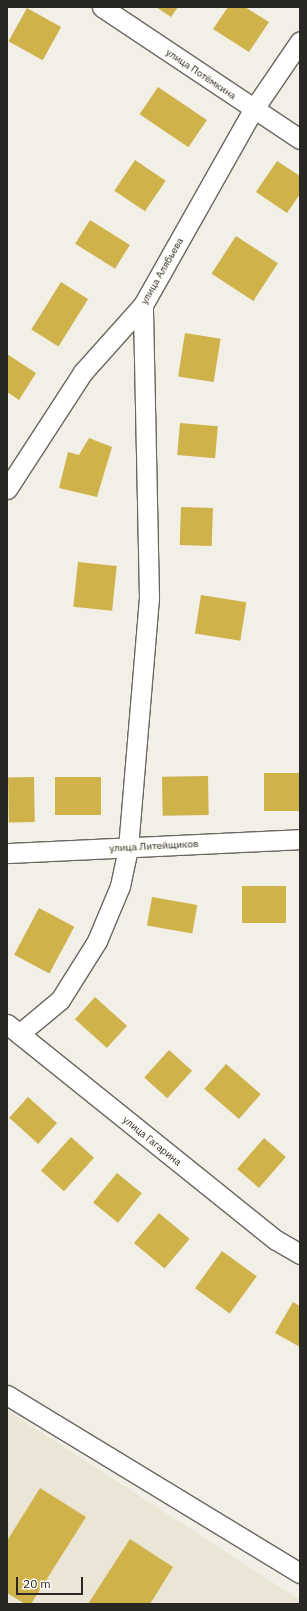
<!DOCTYPE html>
<meta charset="utf-8">
<style>
body{margin:0}
#map{position:relative;width:307px;height:1611px;overflow:hidden;background:#f2efe7;font-family:"IBM Plex Sans",sans-serif}
div>[style]{position:absolute}
.built>*{inset:0;background:#eae5d5}
.building>*{inset:0;background:#d0b24b;transform-origin:0 0}
.roads{filter:drop-shadow(1px 0 #696760) drop-shadow(-1px 0 #696760) drop-shadow(0 1px #696760) drop-shadow(0 -1px #696760)}
.minor>*{height:19px;margin:-9.5px;padding:0 9.5px;transform-origin:9.5px;border-radius:9.5px;background:#fff}
span{translate:-50% -50%;white-space:nowrap;text-align:center;line-height:1.15;-webkit-text-stroke:3px #fffdf6;paint-order:stroke}
.street-label{font-size:10px;color:#282724}
.frame{position:absolute;inset:0;border:8px solid #282724;pointer-events:none}
.scale{position:absolute;left:16px;top:1577px;width:67px;height:18px;box-sizing:border-box;border:2px solid #282724;border-top:0;padding-left:5px;font-size:12px;line-height:14px;white-space:nowrap;color:#282724;-webkit-text-stroke:3px #fffdf6;paint-order:stroke}
</style>
<div id="map">
<div class="built">
<i style="clip-path:polygon(7px 1410px,300px 1600px,300px 1604px,7px 1604px)"></i>
</div>
<div class="building">
<i style="clip-path:polygon(156px 7px,178px 7px,171px 17px)"></i>
<i style="clip-path:polygon(228px 7px,245px 7px,269px 22px,249px 52px,213px 29px)"></i>
<i style="left:27px;top:8px;width:39px;height:38px;rotate:29deg"></i>
<i style="left:158px;top:87px;width:59px;height:33px;rotate:34deg"></i>
<i style="left:135px;top:160px;width:37px;height:37px;rotate:34deg"></i>
<i style="clip-path:polygon(277px 161px,300px 176px,300px 194px,287px 213px,256px 192px)"></i>
<i style="left:90px;top:220px;width:47px;height:28px;rotate:32deg"></i>
<i style="left:236px;top:236px;width:50px;height:45px;rotate:33deg"></i>
<i style="left:61px;top:282px;width:32px;height:56px;rotate:32deg"></i>
<i style="left:185px;top:333px;width:36px;height:44px;rotate:9deg"></i>
<i style="clip-path:polygon(7px 354px,36px 373px,19px 400px,7px 392px)"></i>
<i style="left:180px;top:423px;width:38px;height:32px;rotate:5deg"></i>
<i style="clip-path:polygon(89px 438px,112px 447px,97px 497px,59px 488px,68px 452px,79px 455px)"></i>
<i style="left:181px;top:507px;width:32px;height:38px;rotate:2deg"></i>
<i style="left:78px;top:562px;width:39px;height:45px;rotate:6deg"></i>
<i style="left:201px;top:595px;width:46px;height:39px;rotate:9deg"></i>
<i style="left:300px;top:773px;width:38px;height:36px;rotate:90deg"></i>
<i style="left:208px;top:776px;width:39px;height:46px;rotate:89deg"></i>
<i style="left:34px;top:777px;width:45px;height:26px;rotate:89deg"></i>
<i style="left:55px;top:777px;width:46px;height:38px"></i>
<i style="left:286px;top:886px;width:37px;height:44px;rotate:90deg"></i>
<i style="left:152px;top:897px;width:46px;height:29px;rotate:10deg"></i>
<i style="left:39px;top:908px;width:40px;height:53px;rotate:28deg"></i>
<i style="left:95px;top:997px;width:43px;height:30px;rotate:42deg"></i>
<i style="left:169px;top:1050px;width:31px;height:37px;rotate:42deg"></i>
<i style="left:226px;top:1064px;width:46px;height:33px;rotate:41deg"></i>
<i style="left:28px;top:1097px;width:39px;height:28px;rotate:42deg"></i>
<i style="left:71px;top:1137px;width:31px;height:45px;rotate:42deg"></i>
<i style="left:264px;top:1138px;width:29px;height:41px;rotate:41deg"></i>
<i style="left:117px;top:1173px;width:32px;height:38px;rotate:39deg"></i>
<i style="left:159px;top:1213px;width:40px;height:39px;rotate:40deg"></i>
<i style="left:222px;top:1251px;width:43px;height:46px;rotate:36deg"></i>
<i style="clip-path:polygon(293px 1302px,300px 1306px,300px 1347px,275px 1333px)"></i>
<i style="clip-path:polygon(40px 1488px,86px 1517px,31px 1604px,25px 1604px,7px 1593px,7px 1541px)"></i>
<i style="clip-path:polygon(130px 1539px,173px 1567px,150px 1604px,88px 1604px)"></i>
</div>
<div class="roads">
<div class="minor">
<i style="left:102px;top:7px;width:238px;rotate:33.7deg"></i>
<i style="left:7px;top:489px;width:140px;rotate:-57deg"></i>
<i style="left:83px;top:372px;width:90px;rotate:-48.2deg"></i>
<i style="left:143px;top:305px;width:224px;rotate:-60.6deg"></i>
<i style="left:253px;top:110px;width:83px;rotate:-55.7deg"></i>
<i style="left:7px;top:853px;width:293px;rotate:-2.7deg"></i>
<i style="left:7px;top:1024px;width:345px;rotate:38.8deg"></i>
<i style="left:276px;top:1240px;width:28px;rotate:30deg"></i>
<i style="left:19px;top:1034px;width:53px;rotate:-39.7deg"></i>
<i style="left:60px;top:1000px;width:70px;rotate:-57.9deg"></i>
<i style="left:97px;top:941px;width:60px;rotate:-67.3deg"></i>
<i style="left:120px;top:886px;width:39px;rotate:-78deg"></i>
<i style="left:128px;top:848px;width:252px;rotate:-85.2deg"></i>
<i style="left:149px;top:597px;width:292px;rotate:-91.2deg"></i>
<i style="left:7px;top:1395px;width:343px;rotate:31.3deg"></i>
</div>
</div>
<div class="street-label">
<span style="left:201px;top:74px;rotate:34deg">улица Потёмкина</span>
<span style="left:162px;top:271px;rotate:-60deg">улица Алябьева</span>
<span style="left:154px;top:846px;rotate:-3deg">улица Литейщиков</span>
<span style="left:152px;top:1141px;rotate:39deg">улица Гагарина</span>
</div>
<div class="frame"></div>
<div class="scale">20 m</div>
</div>
